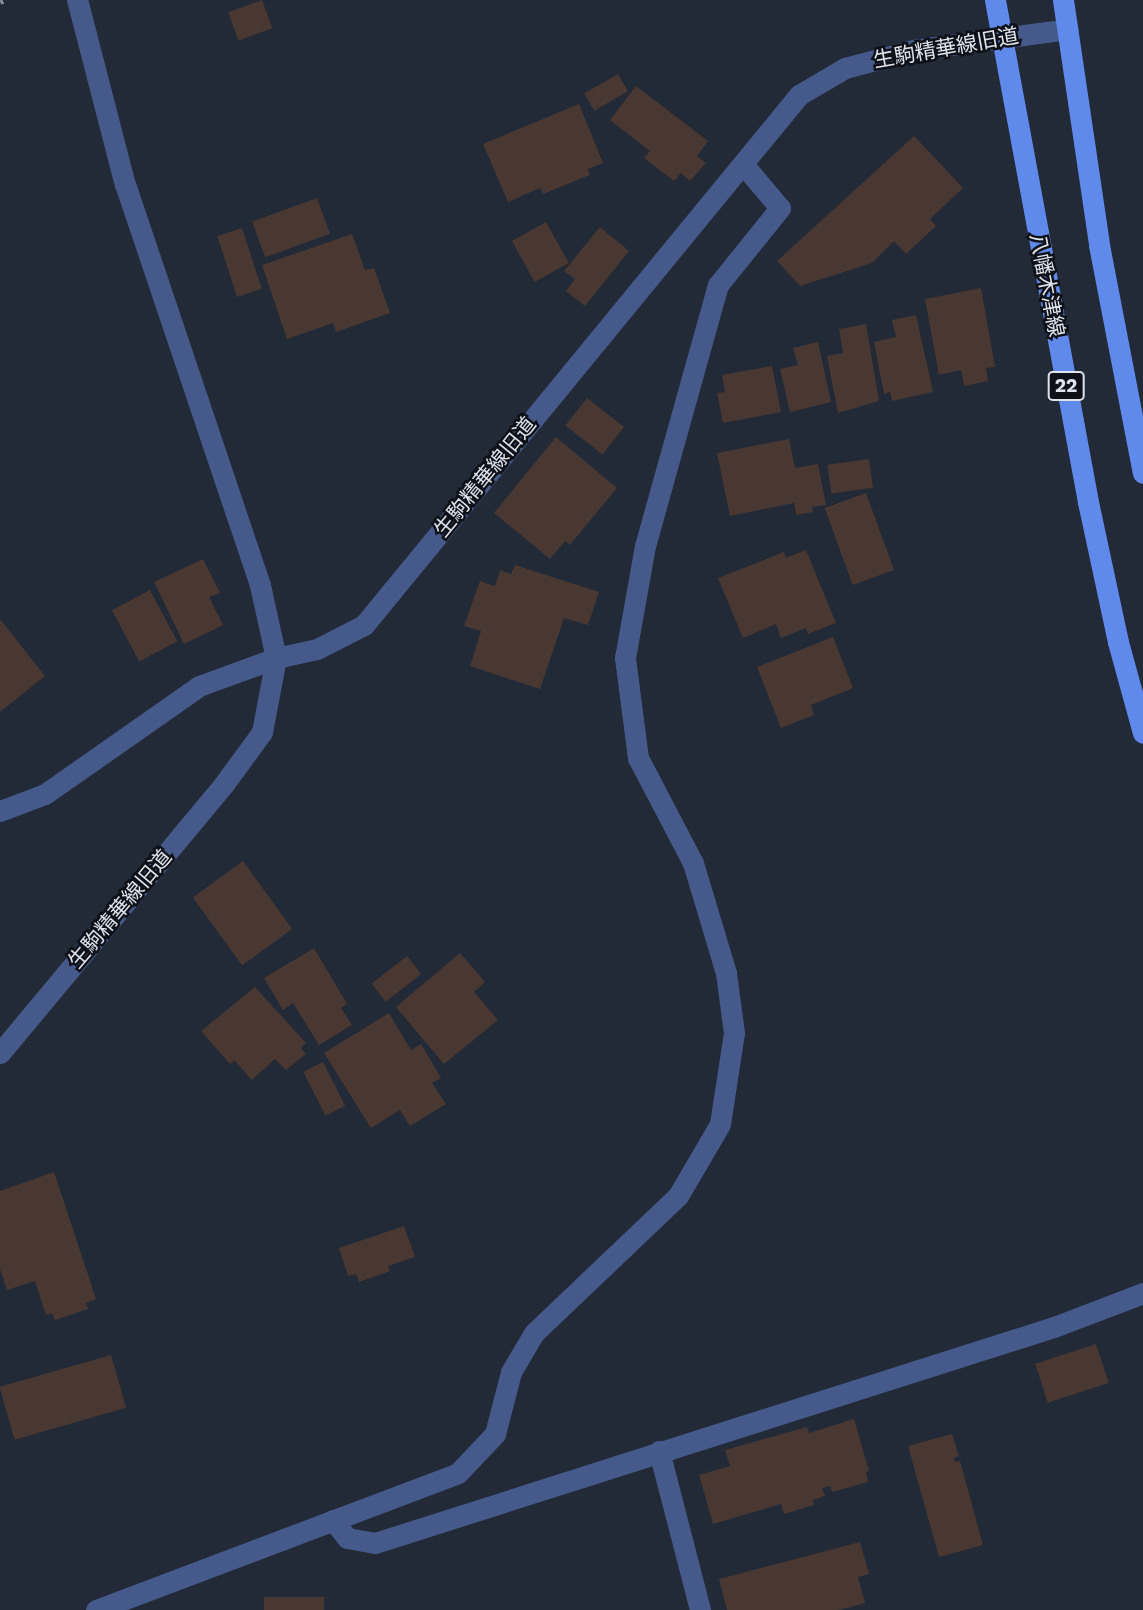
<!DOCTYPE html>
<meta charset="utf-8">
<style>
body{margin:0}
#map{position:relative;width:1143px;height:1610px;overflow:hidden;background:#222937;font-family:"Work Sans","Noto Sans JP",sans-serif}
div>[style]{position:absolute}
.building>*{inset:0;background:#493831;transform-origin:0 0}
.path>*{height:4.5px;margin-top:-2.25px;transform-origin:0;background:repeating-linear-gradient(90deg,#808691 0 3.5px,transparent 0 7px)}
.minor>*{height:21px;margin:-10.5px;padding:0 10.5px;transform-origin:10.5px;border-radius:10.5px;background:#455a8a}
.major>*{height:21px;margin:-10.5px;padding:0 10.5px;transform-origin:10.5px;border-radius:10.5px;background:#5f89eb}
span{translate:-50% -50%;white-space:nowrap;text-align:center;line-height:1.15;-webkit-text-stroke:5px #0e1118;paint-order:stroke}
.shield-label span{padding:2px 5px;background:#0e1118;border:2px solid;border-radius:5px;-webkit-text-stroke-width:0}
.shield-label{font-size:19px;color:#dee3ec;font-weight:700}
.street-label{font-size:21px;color:#dee3ec}
</style>
<div id="map">
<div class="building">
<i style="left:262px;top:0;width:30px;height:36px;rotate:70deg"></i>
<i style="left:618px;top:74px;width:20px;height:39px;rotate:60deg"></i>
<i style="clip-path:polygon(636px 86px,708px 141px,697px 156px,706px 163px,690px 181px,681px 173px,674px 181px,644px 158px,650px 151px,610px 120px)"></i>
<i style="clip-path:polygon(579px 104px,603px 163px,588px 169px,590px 175px,543px 194px,540px 188px,508px 202px,483px 144px)"></i>
<i style="clip-path:polygon(914px 136px,963px 188px,930px 219px,936px 226px,906px 254px,894px 241px,872px 263px,800px 286px,777px 261px)"></i>
<i style="left:317px;top:198px;width:38px;height:69px;rotate:70deg"></i>
<i style="left:546px;top:222px;width:47px;height:39px;rotate:61deg"></i>
<i style="clip-path:polygon(600px 227px,629px 251px,585px 306px,566px 291px,575px 279px,564px 271px)"></i>
<i style="left:242px;top:228px;width:64px;height:26px;rotate:72deg"></i>
<i style="clip-path:polygon(352px 234px,365px 270px,374px 268px,390px 313px,336px 332px,333px 323px,287px 339px,262px 265px)"></i>
<i style="clip-path:polygon(981px 288px,995px 367px,986px 368px,988px 381px,964px 386px,961px 370px,939px 375px,925px 299px)"></i>
<i style="clip-path:polygon(916px 315px,933px 392px,892px 401px,890px 392px,884px 394px,874px 342px,896px 337px,892px 320px)"></i>
<i style="clip-path:polygon(866px 324px,879px 401px,838px 413px,827px 356px,843px 353px,839px 329px)"></i>
<i style="clip-path:polygon(818px 342px,831px 402px,790px 412px,780px 369px,798px 365px,793px 348px)"></i>
<i style="clip-path:polygon(772px 366px,781px 412px,723px 423px,717px 393px,725px 392px,722px 375px)"></i>
<i style="left:587px;top:398px;width:47px;height:35px;rotate:38deg"></i>
<i style="clip-path:polygon(556px 437px,617px 488px,570px 545px,565px 541px,550px 559px,494px 513px)"></i>
<i style="clip-path:polygon(789px 439px,795px 468px,818px 464px,826px 505px,812px 507px,813px 512px,796px 515px,794px 503px,730px 516px,717px 453px)"></i>
<i style="left:869px;top:459px;width:29px;height:42px;rotate:82deg"></i>
<i style="left:866px;top:493px;width:82px;height:44px;rotate:70deg"></i>
<i style="clip-path:polygon(806px 550px,836px 623px,808px 634px,806px 628px,781px 638px,776px 624px,743px 638px,718px 578px,784px 552px,786px 558px)"></i>
<i style="clip-path:polygon(203px 559px,220px 593px,209px 597px,223px 625px,184px 644px,154px 582px)"></i>
<i style="clip-path:polygon(515px 565px,599px 592px,588px 625px,564px 618px,540px 689px,470px 666px,481px 631px,464px 626px,480px 581px,495px 586px,500px 570px,511px 574px)"></i>
<i style="left:150px;top:590px;width:58px;height:43px;rotate:62deg"></i>
<i style="clip-path:polygon(0 619px,45px 676px,0 712px)"></i>
<i style="clip-path:polygon(833px 637px,853px 688px,811px 705px,814px 715px,781px 728px,757px 667px)"></i>
<i style="left:243px;top:861px;width:84px;height:62px;rotate:54deg"></i>
<i style="clip-path:polygon(314px 948px,347px 1004px,341px 1008px,352px 1025px,319px 1045px,293px 1003px,283px 1010px,264px 978px)"></i>
<i style="clip-path:polygon(460px 953px,485px 982px,474px 992px,498px 1020px,444px 1064px,396px 1007px)"></i>
<i style="left:407px;top:956px;width:23px;height:45px;rotate:52deg"></i>
<i style="clip-path:polygon(255px 987px,306px 1043px,301px 1048px,306px 1054px,286px 1070px,275px 1059px,252px 1080px,234px 1060px,230px 1064px,201px 1031px)"></i>
<i style="clip-path:polygon(389px 1013px,411px 1050px,421px 1044px,441px 1078px,432px 1083px,446px 1104px,410px 1126px,400px 1110px,371px 1128px,324px 1053px)"></i>
<i style="left:323px;top:1062px;width:49px;height:22px;rotate:63deg"></i>
<i style="clip-path:polygon(54px 1172px,96px 1299px,86px 1303px,88px 1309px,55px 1320px,52px 1313px,46px 1315px,35px 1281px,7px 1290px,0 1269px,0 1191px)"></i>
<i style="clip-path:polygon(404px 1226px,415px 1257px,388px 1266px,390px 1271px,359px 1282px,356px 1274px,348px 1276px,339px 1248px)"></i>
<i style="left:1096px;top:1344px;width:41px;height:64px;rotate:72deg"></i>
<i style="left:111px;top:1355px;width:55px;height:116px;rotate:74deg"></i>
<i style="clip-path:polygon(854px 1419px,869px 1471px,866px 1472px,868px 1482px,832px 1492px,830px 1486px,822px 1488px,825px 1496px,813px 1500px,814px 1505px,784px 1514px,781px 1504px,713px 1524px,699px 1475px,730px 1466px,725px 1450px,807px 1427px,809px 1433px)"></i>
<i style="clip-path:polygon(952px 1434px,959px 1456px,954px 1458px,955px 1462px,960px 1461px,983px 1545px,939px 1557px,908px 1446px)"></i>
<i style="clip-path:polygon(860px 1542px,869px 1574px,858px 1577px,865px 1603px,839px 1610px,727px 1610px,719px 1579px)"></i>
<i style="left:264px;top:1597px;width:60px;height:13px"></i>
</div>
<div class="path">
<i style="left:0;top:2px;width:5px;rotate:-22deg"></i>
</div>
<div class="minor">
<i style="left:0;top:811px;width:48px;rotate:-20.7deg"></i>
<i style="left:45px;top:794px;width:188px;rotate:-35deg"></i>
<i style="left:199px;top:686px;width:82px;rotate:-20deg"></i>
<i style="left:276px;top:658px;width:42px;rotate:-12.4deg"></i>
<i style="left:317px;top:649px;width:53px;rotate:-27.1deg"></i>
<i style="left:364px;top:625px;width:686px;rotate:-50.62deg"></i>
<i style="left:799px;top:95px;width:53px;rotate:-30.4deg"></i>
<i style="left:845px;top:68px;width:70px;rotate:-14.8deg"></i>
<i style="left:913px;top:50px;width:156px;rotate:-7.7deg"></i>
<i style="left:0;top:1053px;width:350px;rotate:-50.2deg"></i>
<i style="left:224px;top:784px;width:64px;rotate:-53.8deg"></i>
<i style="left:262px;top:732px;width:75px;rotate:-79.3deg"></i>
<i style="left:276px;top:658px;width:75px;rotate:-102.4deg"></i>
<i style="left:260px;top:585px;width:422px;rotate:-108.6deg"></i>
<i style="left:125px;top:185px;width:191px;rotate:-104.5deg"></i>
<i style="left:659px;top:1451px;width:164px;rotate:75.5deg"></i>
<i style="left:333px;top:1520px;width:23px;rotate:52deg"></i>
<i style="left:347px;top:1538px;width:28px;rotate:10deg"></i>
<i style="left:375px;top:1543px;width:713px;rotate:-17.65deg"></i>
<i style="left:1054px;top:1327px;width:95px;rotate:-20.9deg"></i>
<i style="left:96px;top:1610px;width:387px;rotate:-20.7deg"></i>
<i style="left:458px;top:1473px;width:54px;rotate:-46.5deg"></i>
<i style="left:495px;top:1434px;width:64px;rotate:-75.5deg"></i>
<i style="left:511px;top:1372px;width:45px;rotate:-59.5deg"></i>
<i style="left:534px;top:1333px;width:199px;rotate:-43.6deg"></i>
<i style="left:678px;top:1196px;width:83px;rotate:-59.7deg"></i>
<i style="left:720px;top:1124px;width:92px;rotate:-81.3deg"></i>
<i style="left:734px;top:1033px;width:61px;rotate:-97.6deg"></i>
<i style="left:726px;top:973px;width:115px;rotate:-106.7deg"></i>
<i style="left:693px;top:863px;width:119px;rotate:-117.6deg"></i>
<i style="left:638px;top:758px;width:101px;rotate:-97.4deg"></i>
<i style="left:625px;top:658px;width:114px;rotate:-79.9deg"></i>
<i style="left:645px;top:546px;width:271px;rotate:-74.4deg"></i>
<i style="left:718px;top:285px;width:99px;rotate:-51.2deg"></i>
<i style="left:780px;top:208px;width:57px;rotate:-130.1deg"></i>
</div>
<div class="major">
<i style="left:995px;top:0;width:511px;rotate:79.5deg"></i>
<i style="left:1088px;top:502px;width:143px;rotate:77.9deg"></i>
<i style="left:1118px;top:642px;width:94px;rotate:74.6deg"></i>
<i style="left:1063px;top:0;width:248px;rotate:81.6deg"></i>
<i style="left:1099px;top:245px;width:232px;rotate:79.1deg"></i>
</div>
<div class="shield-label">
<span style="left:1066px;top:386px">22</span>
</div>
<div class="street-label">
<span style="left:946px;top:48px;rotate:-10deg">生駒精華線旧道</span>
<span style="left:1047px;top:285px;rotate:79deg">八幡木津線</span>
<span style="left:485px;top:477px;rotate:-51deg">生駒精華線旧道</span>
<span style="left:120px;top:909px;rotate:-50deg">生駒精華線旧道</span>
</div>
</div>
